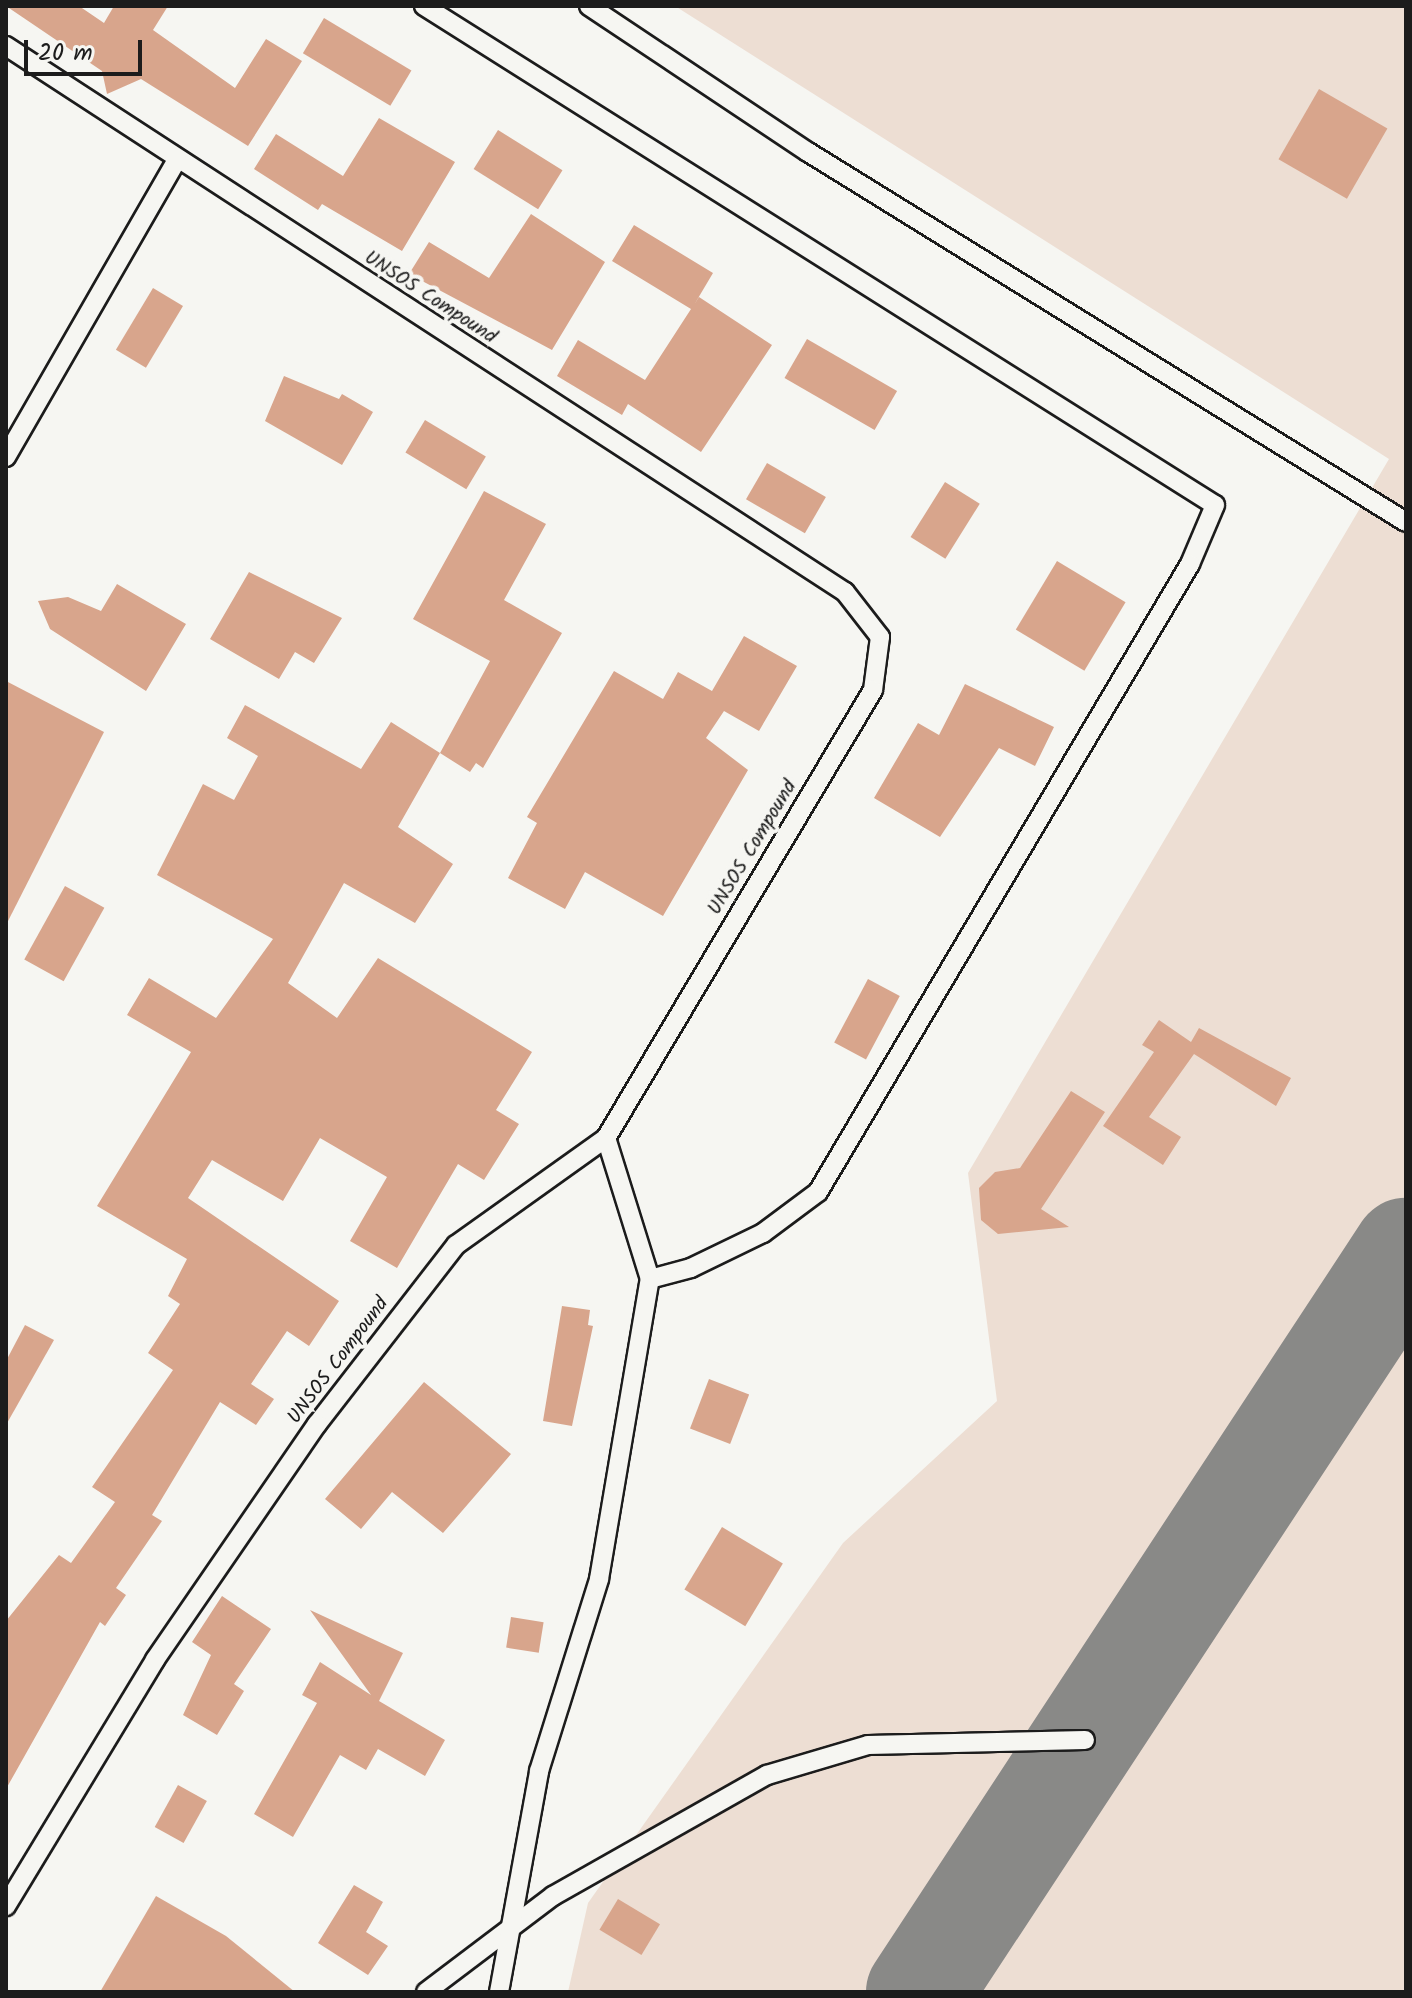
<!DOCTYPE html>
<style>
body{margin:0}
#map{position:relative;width:1412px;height:1998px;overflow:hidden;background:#f6f6f2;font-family:Kalam,sans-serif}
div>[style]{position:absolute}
.built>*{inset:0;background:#edded3}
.taxiway>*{height:106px;margin:-53px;padding:0 53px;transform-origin:53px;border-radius:53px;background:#898987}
.building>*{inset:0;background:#d8a58c;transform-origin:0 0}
.roads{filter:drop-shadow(2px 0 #1c1c1c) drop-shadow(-2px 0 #1c1c1c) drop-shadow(0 2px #1c1c1c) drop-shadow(0 -2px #1c1c1c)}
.lane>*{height:18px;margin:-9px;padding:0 9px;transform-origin:9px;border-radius:9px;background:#f6f6f2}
span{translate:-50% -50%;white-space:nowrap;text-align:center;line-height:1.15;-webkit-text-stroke:8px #f6f6f2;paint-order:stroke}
.street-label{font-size:20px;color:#1c1c1c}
.frame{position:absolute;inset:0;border:8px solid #1c1c1c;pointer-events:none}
.scale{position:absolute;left:24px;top:40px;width:118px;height:36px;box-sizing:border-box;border:4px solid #1c1c1c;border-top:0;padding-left:10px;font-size:24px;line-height:28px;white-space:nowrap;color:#1c1c1c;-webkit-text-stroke:6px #f6f6f2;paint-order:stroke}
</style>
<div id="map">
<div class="built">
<i style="clip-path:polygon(675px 6px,1406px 6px,1406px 1992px,568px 1992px,588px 1903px,843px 1543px,997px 1401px,968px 1173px,1389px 459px)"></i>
</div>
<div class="taxiway">
<i style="left:919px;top:1992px;width:887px;rotate:-56.69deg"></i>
</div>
<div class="building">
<i style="clip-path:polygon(6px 6px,79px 6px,104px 23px,114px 6px,168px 6px,153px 30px,235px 88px,266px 39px,302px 61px,248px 146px,141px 79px,107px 94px,102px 71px)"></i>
<i style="left:324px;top:18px;width:102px;height:41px;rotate:31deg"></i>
<i style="left:1319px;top:89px;width:79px;height:81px;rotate:30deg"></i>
<i style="clip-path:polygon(379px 118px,455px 162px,402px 251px,322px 204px,318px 210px,254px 169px,276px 134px,343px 176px)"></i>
<i style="left:498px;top:130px;width:76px;height:46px;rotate:32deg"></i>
<i style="clip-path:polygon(531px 214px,605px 262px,552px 350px,409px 274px,429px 242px,489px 278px)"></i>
<i style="clip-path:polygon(634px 225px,713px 273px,694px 305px,699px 297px,772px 345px,701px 452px,628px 404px,622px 415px,557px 376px,578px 340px,645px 380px,691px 309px,612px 261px)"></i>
<i style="left:153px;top:288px;width:35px;height:72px;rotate:31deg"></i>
<i style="left:807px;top:339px;width:104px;height:45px;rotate:30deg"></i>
<i style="clip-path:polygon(284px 376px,339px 399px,342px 394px,373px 412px,342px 465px,265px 421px)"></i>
<i style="left:425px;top:420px;width:71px;height:38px;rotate:31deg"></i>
<i style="left:767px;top:463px;width:68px;height:42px;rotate:30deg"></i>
<i style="left:945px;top:482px;width:41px;height:65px;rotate:32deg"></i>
<i style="clip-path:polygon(484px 491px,546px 524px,504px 600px,562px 633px,483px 768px,476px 763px,470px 772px,440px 753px,398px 827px,453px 864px,415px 923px,344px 883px,288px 983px,337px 1018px,378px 958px,532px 1052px,496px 1110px,519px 1124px,484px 1180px,458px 1164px,397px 1268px,350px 1241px,387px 1177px,320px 1138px,283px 1201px,212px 1160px,188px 1198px,339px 1301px,309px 1346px,287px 1331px,251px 1384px,274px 1399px,256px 1425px,220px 1402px,152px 1515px,162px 1521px,116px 1588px,126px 1595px,105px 1626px,100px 1622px,6px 1789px,6px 1621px,59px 1555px,71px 1563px,115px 1502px,92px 1487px,173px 1370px,148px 1353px,180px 1304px,168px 1296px,187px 1259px,97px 1206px,191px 1052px,127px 1015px,149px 978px,216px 1018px,273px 939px,157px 875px,203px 784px,234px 800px,258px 756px,227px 738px,245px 705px,361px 769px,391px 722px,440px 753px,490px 661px,413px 619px)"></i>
<i style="left:1057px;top:561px;width:80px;height:80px;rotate:31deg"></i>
<i style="clip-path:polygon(249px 572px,342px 618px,314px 663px,295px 652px,279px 679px,210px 639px)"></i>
<i style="clip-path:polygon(117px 584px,186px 624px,146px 691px,50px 629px,38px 601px,68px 597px,101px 611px)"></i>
<i style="clip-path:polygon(744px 636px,797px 666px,759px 731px,724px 711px,706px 738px,748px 770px,663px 916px,585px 872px,565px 909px,508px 878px,537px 823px,527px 817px,614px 671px,663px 699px,678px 672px,712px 691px)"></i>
<i style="clip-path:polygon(6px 681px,104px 732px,6px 925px)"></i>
<i style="clip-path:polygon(965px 684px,1054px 727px,1035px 766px,999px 748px,940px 837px,874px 798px,918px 723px,939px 735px)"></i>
<i style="left:65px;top:886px;width:45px;height:84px;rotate:29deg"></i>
<i style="left:868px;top:979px;width:36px;height:72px;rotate:28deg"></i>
<i style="clip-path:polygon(1159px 1020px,1191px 1042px,1199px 1028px,1291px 1078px,1276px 1106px,1194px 1054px,1149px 1117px,1181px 1137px,1163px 1165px,1103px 1126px,1154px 1052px,1142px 1045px)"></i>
<i style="clip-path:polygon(1071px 1091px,1105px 1112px,1041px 1209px,1069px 1227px,998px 1234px,981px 1220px,979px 1188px,995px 1172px,1020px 1168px)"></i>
<i style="clip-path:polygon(562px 1306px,590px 1310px,588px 1325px,593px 1326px,572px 1426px,543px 1421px)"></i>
<i style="clip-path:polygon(25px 1325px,54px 1340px,6px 1425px,6px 1361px)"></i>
<i style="left:709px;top:1379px;width:43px;height:53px;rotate:21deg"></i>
<i style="clip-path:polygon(424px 1382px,511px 1454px,443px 1533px,392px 1492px,361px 1529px,325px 1499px)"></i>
<i style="left:722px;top:1527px;width:71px;height:73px;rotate:31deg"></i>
<i style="clip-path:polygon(222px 1596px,271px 1629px,234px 1684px,244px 1691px,217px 1735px,183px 1715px,211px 1655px,192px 1642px)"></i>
<i style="clip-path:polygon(310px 1610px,403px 1653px,379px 1701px,445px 1740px,425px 1776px,378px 1749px,366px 1770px,340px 1755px,293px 1837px,254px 1814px,317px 1703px,302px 1695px,320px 1662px,371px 1695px)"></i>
<i style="left:511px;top:1617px;width:33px;height:31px;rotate:9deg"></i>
<i style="left:178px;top:1785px;width:33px;height:48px;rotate:29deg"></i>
<i style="clip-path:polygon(354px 1885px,383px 1902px,366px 1932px,388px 1946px,368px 1975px,318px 1943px)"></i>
<i style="clip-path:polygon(156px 1896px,226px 1936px,295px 1992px,100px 1992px)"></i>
<i style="left:618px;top:1899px;width:49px;height:36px;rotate:31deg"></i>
</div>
<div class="roads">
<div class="lane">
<i style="left:424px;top:6px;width:935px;rotate:32.25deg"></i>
<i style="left:1215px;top:505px;width:64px;rotate:113deg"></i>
<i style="left:1190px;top:564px;width:730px;rotate:120.64deg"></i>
<i style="left:818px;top:1192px;width:69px;rotate:143.3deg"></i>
<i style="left:763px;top:1233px;width:80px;rotate:154.1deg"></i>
<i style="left:691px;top:1268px;width:42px;rotate:165deg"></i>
<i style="left:589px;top:6px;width:263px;rotate:33.7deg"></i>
<i style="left:808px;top:152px;width:703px;rotate:31.75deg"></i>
<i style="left:6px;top:46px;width:1001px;rotate:33.06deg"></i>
<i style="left:845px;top:592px;width:57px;rotate:52.1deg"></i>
<i style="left:880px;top:637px;width:53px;rotate:97.5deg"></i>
<i style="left:873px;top:690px;width:522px;rotate:120.79deg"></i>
<i style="left:606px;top:1138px;width:184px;rotate:144.5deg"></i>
<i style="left:456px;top:1245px;width:227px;rotate:127.8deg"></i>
<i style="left:317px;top:1424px;width:286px;rotate:124.5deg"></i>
<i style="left:155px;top:1660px;width:288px;rotate:121.2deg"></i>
<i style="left:6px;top:457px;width:343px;rotate:-60.1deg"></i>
<i style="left:426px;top:1992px;width:159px;rotate:-37.1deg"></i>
<i style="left:553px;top:1896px;width:246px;rotate:-29.5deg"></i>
<i style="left:767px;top:1775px;width:105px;rotate:-16.5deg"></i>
<i style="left:868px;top:1745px;width:217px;rotate:-1.3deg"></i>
<i style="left:499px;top:1992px;width:225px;rotate:-79.7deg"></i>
<i style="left:539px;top:1771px;width:201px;rotate:-72.6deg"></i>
<i style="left:599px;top:1579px;width:304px;rotate:-80.4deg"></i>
<i style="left:650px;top:1279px;width:148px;rotate:-107.3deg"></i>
</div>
</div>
<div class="street-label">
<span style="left:430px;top:298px;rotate:33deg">UNSOS Compound</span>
<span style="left:753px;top:848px;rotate:-59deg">UNSOS Compound</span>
<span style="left:339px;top:1361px;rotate:-53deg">UNSOS Compound</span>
</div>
<div class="frame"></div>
<div class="scale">20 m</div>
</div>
